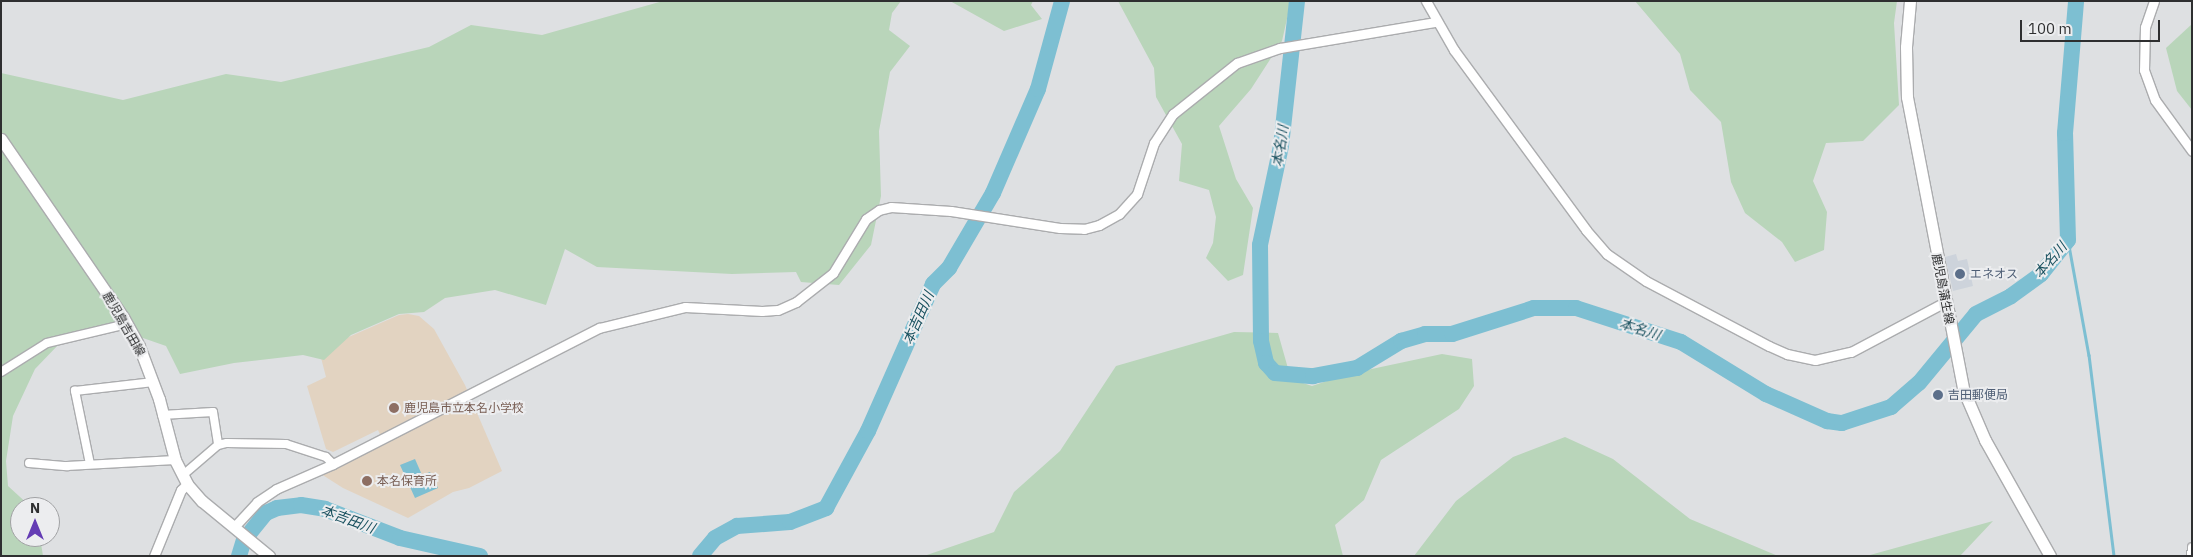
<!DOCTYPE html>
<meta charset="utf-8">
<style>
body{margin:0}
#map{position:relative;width:2193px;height:557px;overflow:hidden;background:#dee0e2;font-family:"IBM Plex Sans","Noto Sans JP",sans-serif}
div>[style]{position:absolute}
.built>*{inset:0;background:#cdd3db}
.education>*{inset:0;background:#e2d3c1}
.green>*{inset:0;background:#b9d5ba}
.water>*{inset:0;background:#7dbfd2}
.stream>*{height:2.5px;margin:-1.25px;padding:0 1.25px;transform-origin:1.25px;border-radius:1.25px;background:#7dbfd2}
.river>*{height:16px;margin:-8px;padding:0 8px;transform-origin:8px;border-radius:8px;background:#7dbfd2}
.roads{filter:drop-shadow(1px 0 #abacae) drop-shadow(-1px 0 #abacae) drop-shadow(0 1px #abacae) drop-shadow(0 -1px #abacae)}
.minor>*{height:8px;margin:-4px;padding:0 4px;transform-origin:4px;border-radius:4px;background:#fff}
.tertiary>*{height:9px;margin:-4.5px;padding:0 4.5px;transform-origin:4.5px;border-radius:4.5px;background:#fff}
.primary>*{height:11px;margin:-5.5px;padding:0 5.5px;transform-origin:5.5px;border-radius:5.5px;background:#fff}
.dots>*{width:14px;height:14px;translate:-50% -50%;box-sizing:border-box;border:2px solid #ecedef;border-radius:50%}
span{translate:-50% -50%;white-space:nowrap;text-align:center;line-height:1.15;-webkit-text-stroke:4px #ecedef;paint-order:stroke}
.service-label{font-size:12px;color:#4e5e75}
.left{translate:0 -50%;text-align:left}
.street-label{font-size:12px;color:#2e2f30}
.education-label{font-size:12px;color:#785e54}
.water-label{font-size:14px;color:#19515f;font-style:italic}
.frame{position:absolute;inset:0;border:2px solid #2e2f30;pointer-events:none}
.north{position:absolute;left:10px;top:497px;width:50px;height:50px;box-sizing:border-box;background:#ecedef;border:1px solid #a0a1a3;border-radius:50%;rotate:0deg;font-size:14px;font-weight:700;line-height:20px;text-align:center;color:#2e2f30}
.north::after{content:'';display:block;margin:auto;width:18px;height:22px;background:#643cb4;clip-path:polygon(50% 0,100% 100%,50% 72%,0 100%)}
.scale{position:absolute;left:2020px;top:20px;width:140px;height:22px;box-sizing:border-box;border:2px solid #2e2f30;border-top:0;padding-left:6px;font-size:15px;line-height:18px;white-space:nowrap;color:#2e2f30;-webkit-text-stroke:4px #ecedef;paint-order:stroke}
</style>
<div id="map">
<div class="built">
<i style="clip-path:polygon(1956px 254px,1958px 261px,1967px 259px,1973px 286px,1953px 291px,1945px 257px)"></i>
</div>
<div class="education">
<i style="clip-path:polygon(408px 314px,419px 316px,434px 329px,465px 385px,502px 471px,469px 488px,453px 492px,408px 518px,343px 488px,321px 474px,384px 443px,378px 430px,333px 452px,326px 449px,307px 386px,326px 377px,319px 350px,399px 315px)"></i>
</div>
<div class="green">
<i style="clip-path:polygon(663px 1px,901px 1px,892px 13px,889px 30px,910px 46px,890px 72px,879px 131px,881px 196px,871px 245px,839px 285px,801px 282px,796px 272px,732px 274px,597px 267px,565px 249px,546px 305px,495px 290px,445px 298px,424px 312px,399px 314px,351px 335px,324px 360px,303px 355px,234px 363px,180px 374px,166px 346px,117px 329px,60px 343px,35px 369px,13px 416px,6px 461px,8px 486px,31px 507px,20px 507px,20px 537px,40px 537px,43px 556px,1px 556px,1px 73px,123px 100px,226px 74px,281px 82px,429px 47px,471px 25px,542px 35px)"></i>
<i style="clip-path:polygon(950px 1px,1033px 1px,1031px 5px,1042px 19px,1004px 31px)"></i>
<i style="clip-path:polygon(1118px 1px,1291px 1px,1282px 41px,1251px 89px,1219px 126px,1236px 179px,1253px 208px,1243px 275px,1228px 281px,1206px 258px,1213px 243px,1216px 217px,1209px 190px,1179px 181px,1182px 144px,1156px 97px,1154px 68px)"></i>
<i style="clip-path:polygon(1635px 1px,1897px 1px,1894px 23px,1899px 105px,1863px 141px,1826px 143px,1813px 181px,1827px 212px,1824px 250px,1795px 262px,1782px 242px,1745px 213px,1731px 182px,1721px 122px,1690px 90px,1680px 54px)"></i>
<i style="clip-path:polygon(2192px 24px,2192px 110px,2177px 91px,2166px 48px)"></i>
<i style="clip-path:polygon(1234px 332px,1278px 333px,1291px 379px,1312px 386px,1348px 374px,1442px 354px,1472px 359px,1474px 386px,1459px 409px,1381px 460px,1364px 500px,1335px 525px,1343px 556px,924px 556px,994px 532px,1014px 492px,1060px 451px,1116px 366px)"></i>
<i style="clip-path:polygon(1565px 437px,1613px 459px,1690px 519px,1778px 556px,1414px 556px,1456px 501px,1513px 457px)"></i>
<i style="clip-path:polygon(1993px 521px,1960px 556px,1840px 556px,1870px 555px)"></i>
</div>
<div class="water">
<i style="clip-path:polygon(415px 459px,422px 475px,430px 472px,438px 488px,415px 498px,400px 465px)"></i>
</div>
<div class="stream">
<i style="left:2068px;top:240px;width:117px;rotate:79.7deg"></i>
<i style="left:2089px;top:355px;width:203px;rotate:82.9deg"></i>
</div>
<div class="river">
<i style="left:1297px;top:1px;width:146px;rotate:96.3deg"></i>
<i style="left:1281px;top:146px;width:101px;rotate:102deg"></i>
<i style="left:1260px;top:245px;width:96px;rotate:89.4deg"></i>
<i style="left:1261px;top:341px;width:23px;rotate:77deg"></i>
<i style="left:1266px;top:363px;width:13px;rotate:48deg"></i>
<i style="left:1275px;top:373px;width:38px;rotate:5deg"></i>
<i style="left:1313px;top:376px;width:45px;rotate:-10.3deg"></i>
<i style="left:1357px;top:368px;width:52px;rotate:-31.5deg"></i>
<i style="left:1401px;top:341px;width:25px;rotate:-16deg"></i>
<i style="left:1425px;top:334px;width:27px"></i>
<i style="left:1452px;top:334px;width:86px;rotate:-17.6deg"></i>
<i style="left:1534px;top:308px;width:42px"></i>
<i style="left:1576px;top:308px;width:110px;rotate:17.9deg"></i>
<i style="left:1681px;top:342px;width:100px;rotate:31.5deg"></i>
<i style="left:1766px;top:394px;width:67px;rotate:23.9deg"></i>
<i style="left:1827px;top:421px;width:15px;rotate:8deg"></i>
<i style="left:1842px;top:423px;width:52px;rotate:-18.1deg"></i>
<i style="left:1891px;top:407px;width:37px;rotate:-41deg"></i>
<i style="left:1919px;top:383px;width:89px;rotate:-50.4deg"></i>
<i style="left:1976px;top:314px;width:39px;rotate:-27deg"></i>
<i style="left:2011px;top:296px;width:37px;rotate:-36deg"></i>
<i style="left:2041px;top:274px;width:43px;rotate:-51.5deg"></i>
<i style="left:2068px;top:240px;width:107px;rotate:-91.6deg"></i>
<i style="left:2065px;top:133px;width:132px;rotate:-85.2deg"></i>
<i style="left:239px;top:556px;width:17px;rotate:-73deg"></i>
<i style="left:244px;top:540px;width:35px;rotate:-51deg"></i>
<i style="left:266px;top:513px;width:12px;rotate:-24deg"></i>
<i style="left:277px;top:508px;width:24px;rotate:-7deg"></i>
<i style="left:301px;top:505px;width:24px;rotate:9deg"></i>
<i style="left:325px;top:509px;width:80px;rotate:21.1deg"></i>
<i style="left:400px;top:538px;width:82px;rotate:12.7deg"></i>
<i style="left:700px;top:556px;width:23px;rotate:-50deg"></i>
<i style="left:715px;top:538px;width:25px;rotate:-29deg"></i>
<i style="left:737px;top:526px;width:53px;rotate:-4.3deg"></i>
<i style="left:790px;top:522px;width:39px;rotate:-21deg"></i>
<i style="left:826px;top:508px;width:88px;rotate:-61.4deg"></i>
<i style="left:868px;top:431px;width:161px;rotate:-66.1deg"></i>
<i style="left:933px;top:284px;width:23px;rotate:-45deg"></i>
<i style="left:949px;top:268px;width:87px;rotate:-59.6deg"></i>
<i style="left:993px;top:193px;width:113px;rotate:-66.6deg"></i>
<i style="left:1038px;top:89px;width:91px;rotate:-74.7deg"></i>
</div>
<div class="roads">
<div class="minor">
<i style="left:1px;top:372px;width:54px;rotate:-32.2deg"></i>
<i style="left:47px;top:343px;width:82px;rotate:-13.4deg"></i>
<i style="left:162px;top:415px;width:51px;rotate:-3.4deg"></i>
<i style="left:213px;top:412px;width:33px;rotate:81deg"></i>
<i style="left:29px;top:463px;width:38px;rotate:5deg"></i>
<i style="left:67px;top:466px;width:108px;rotate:-3.2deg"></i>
<i style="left:90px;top:464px;width:75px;rotate:-101.6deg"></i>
<i style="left:75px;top:391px;width:79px;rotate:-6.6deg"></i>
<i style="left:183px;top:475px;width:46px;rotate:-40.6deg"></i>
<i style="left:218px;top:445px;width:9px;rotate:-13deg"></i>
<i style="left:227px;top:443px;width:59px;rotate:1deg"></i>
<i style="left:286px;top:444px;width:42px;rotate:18deg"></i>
<i style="left:326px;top:457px;width:10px;rotate:45deg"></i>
</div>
<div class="tertiary">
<i style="left:1426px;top:1px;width:56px;rotate:60.3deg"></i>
<i style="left:1454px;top:50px;width:223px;rotate:53.7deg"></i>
<i style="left:1586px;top:230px;width:32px;rotate:49deg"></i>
<i style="left:1607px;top:254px;width:47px;rotate:34.7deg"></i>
<i style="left:1646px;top:281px;width:139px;rotate:27.9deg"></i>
<i style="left:1769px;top:346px;width:20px;rotate:24deg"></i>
<i style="left:1787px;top:354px;width:29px;rotate:12deg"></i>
<i style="left:1815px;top:360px;width:37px;rotate:-13deg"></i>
<i style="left:1851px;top:352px;width:106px;rotate:-28deg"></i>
<i style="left:2154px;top:1px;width:28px;rotate:109deg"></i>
<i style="left:2145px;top:27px;width:43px;rotate:91.3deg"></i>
<i style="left:2144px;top:70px;width:32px;rotate:70deg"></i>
<i style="left:2155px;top:100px;width:63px;rotate:54deg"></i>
<i style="left:234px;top:527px;width:34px;rotate:-47deg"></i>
<i style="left:257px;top:502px;width:23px;rotate:-34deg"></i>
<i style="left:276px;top:489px;width:62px;rotate:-23.7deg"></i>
<i style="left:333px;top:464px;width:299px;rotate:-27.1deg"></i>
<i style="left:599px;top:328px;width:89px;rotate:-13.7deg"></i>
<i style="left:685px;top:307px;width:77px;rotate:3deg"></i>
<i style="left:762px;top:311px;width:16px;rotate:-4deg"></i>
<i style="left:778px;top:310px;width:20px;rotate:-24deg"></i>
<i style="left:796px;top:302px;width:47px;rotate:-38.1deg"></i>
<i style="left:833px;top:273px;width:63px;rotate:-58.6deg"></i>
<i style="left:866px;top:219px;width:16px;rotate:-35deg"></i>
<i style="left:879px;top:210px;width:12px;rotate:-14deg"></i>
<i style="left:891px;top:207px;width:60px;rotate:3.8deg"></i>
<i style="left:951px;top:211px;width:110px;rotate:8.9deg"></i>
<i style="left:1060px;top:228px;width:24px;rotate:2deg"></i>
<i style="left:1084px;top:229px;width:16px;rotate:-15deg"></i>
<i style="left:1099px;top:225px;width:23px;rotate:-29deg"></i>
<i style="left:1119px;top:214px;width:27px;rotate:-48deg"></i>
<i style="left:1137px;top:194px;width:54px;rotate:-71.6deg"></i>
<i style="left:1154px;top:143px;width:35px;rotate:-57deg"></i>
<i style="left:1173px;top:114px;width:82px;rotate:-38.6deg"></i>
<i style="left:1237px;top:63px;width:46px;rotate:-19.2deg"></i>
<i style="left:1280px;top:48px;width:158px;rotate:-9.5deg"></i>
<i style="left:154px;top:556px;width:71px;rotate:-67.8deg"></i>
<i style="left:181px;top:490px;width:8px;rotate:-45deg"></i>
<i style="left:2191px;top:556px;width:9px;rotate:-84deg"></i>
</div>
<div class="primary">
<i style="left:1910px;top:1px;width:46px;rotate:95deg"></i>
<i style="left:1906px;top:47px;width:50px;rotate:88.9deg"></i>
<i style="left:1907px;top:97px;width:297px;rotate:79.1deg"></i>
<i style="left:1963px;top:389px;width:56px;rotate:66.7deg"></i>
<i style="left:1985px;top:440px;width:133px;rotate:60.7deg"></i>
<i style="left:1px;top:139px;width:216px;rotate:55.6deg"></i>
<i style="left:123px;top:317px;width:33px;rotate:61deg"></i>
<i style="left:139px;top:346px;width:57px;rotate:69.3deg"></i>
<i style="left:159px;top:399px;width:63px;rotate:75.3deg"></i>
<i style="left:175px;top:460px;width:27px;rotate:63deg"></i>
<i style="left:187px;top:484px;width:23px;rotate:49deg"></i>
<i style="left:202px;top:501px;width:87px;rotate:39.4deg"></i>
</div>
</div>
<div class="dots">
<i style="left:1960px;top:274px;background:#5c6f8a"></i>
<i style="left:1938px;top:395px;background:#5c6f8a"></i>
<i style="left:394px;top:408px;background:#8d6e63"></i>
<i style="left:367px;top:481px;background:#8d6e63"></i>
</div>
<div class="service-label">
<span class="left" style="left:1970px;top:274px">エネオス</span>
<span class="left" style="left:1948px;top:395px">吉田郵便局</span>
</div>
<div class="street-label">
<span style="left:1943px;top:289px;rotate:79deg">鹿児島蒲生線</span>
<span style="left:124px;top:324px;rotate:60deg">鹿児島吉田線</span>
</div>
<div class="education-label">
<span class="left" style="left:404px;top:408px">鹿児島市立本名小学校</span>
<span class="left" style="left:377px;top:481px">本名保育所</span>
</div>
<div class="water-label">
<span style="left:1280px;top:146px;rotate:-81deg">本名川</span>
<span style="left:2050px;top:260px;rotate:-49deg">本名川</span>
<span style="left:918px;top:318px;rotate:-66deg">本吉田川</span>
<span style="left:1640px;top:329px;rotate:18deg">本名川</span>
<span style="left:348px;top:519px;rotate:20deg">本吉田川</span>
</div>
<div class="frame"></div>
<div class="north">N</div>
<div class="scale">100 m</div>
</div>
